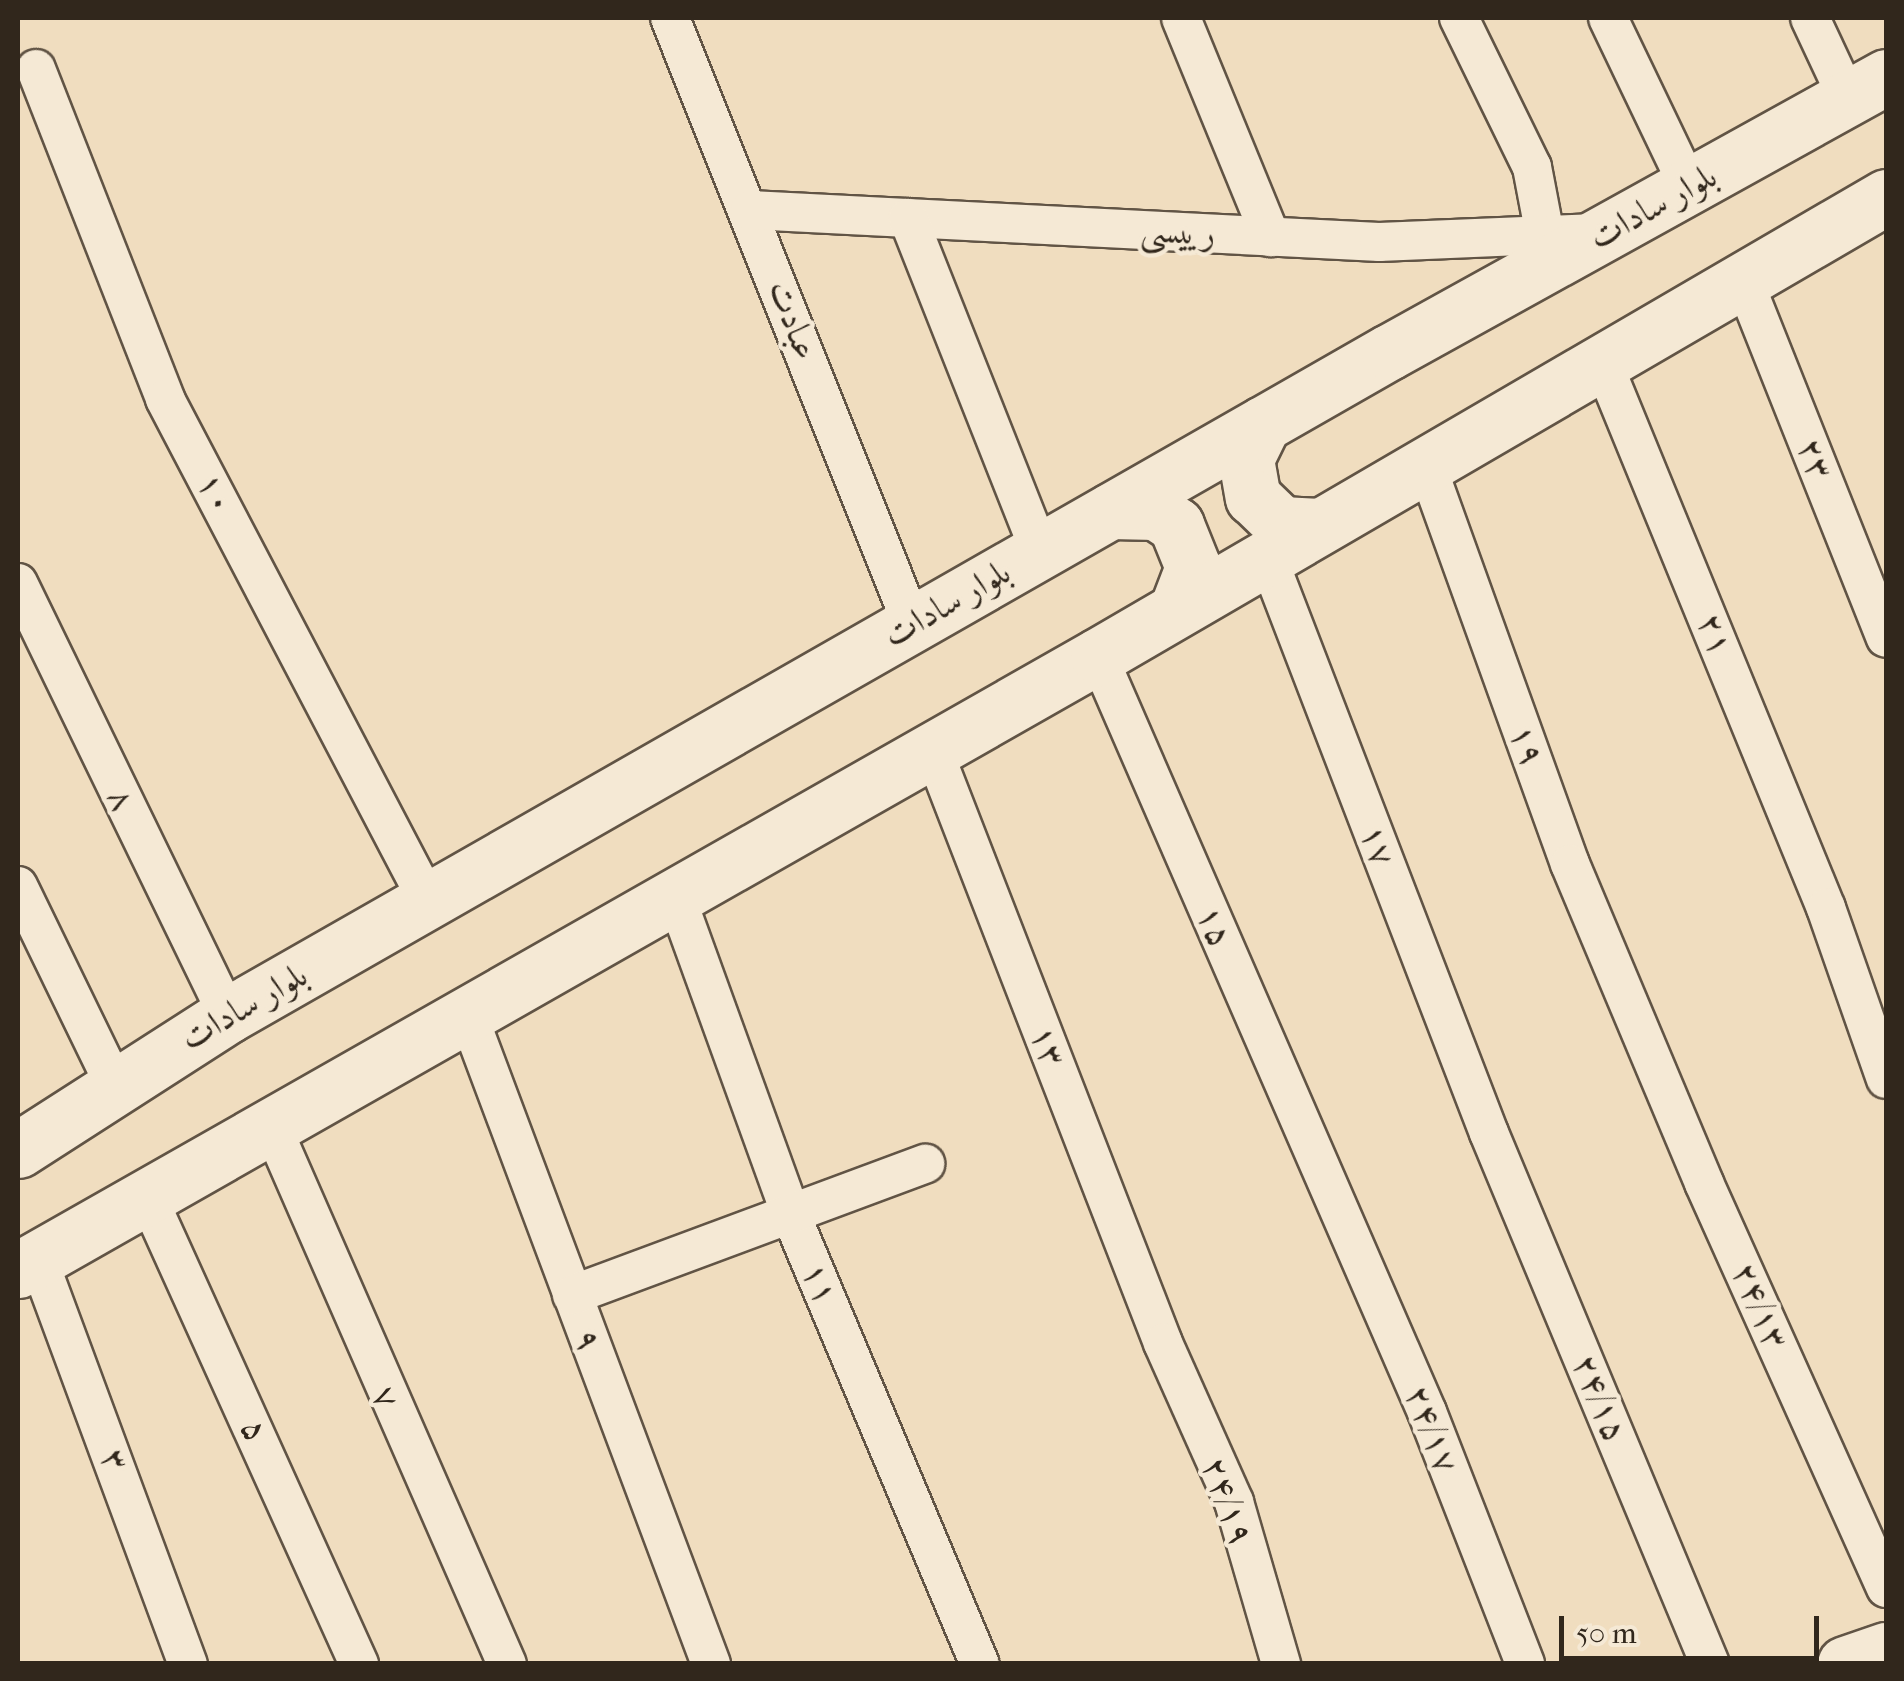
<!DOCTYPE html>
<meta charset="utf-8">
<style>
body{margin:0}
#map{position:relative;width:1904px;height:1681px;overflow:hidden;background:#f0ddbf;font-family:"IM FELL French Canon",Amiri,serif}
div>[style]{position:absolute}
.roads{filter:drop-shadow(2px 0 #615445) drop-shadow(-2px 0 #615445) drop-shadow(0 2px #615445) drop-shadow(0 -2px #615445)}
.street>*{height:38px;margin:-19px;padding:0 19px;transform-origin:19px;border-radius:19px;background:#f5e9d5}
.secondary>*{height:55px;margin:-27.5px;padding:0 27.5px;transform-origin:27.5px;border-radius:27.5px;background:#f5e9d5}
span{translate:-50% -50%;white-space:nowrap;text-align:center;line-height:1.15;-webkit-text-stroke:9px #f5e9d5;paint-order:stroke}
.street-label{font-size:35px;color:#31271c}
.frame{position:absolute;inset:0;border:20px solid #31271c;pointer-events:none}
.scale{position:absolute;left:1559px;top:1616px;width:260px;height:45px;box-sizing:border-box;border:5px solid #31271c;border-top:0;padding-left:12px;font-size:30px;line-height:35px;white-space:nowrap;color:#31271c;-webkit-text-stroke:8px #f5e9d5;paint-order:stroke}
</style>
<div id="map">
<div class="roads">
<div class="street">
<i style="left:670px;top:18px;width:653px;rotate:68.23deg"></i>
<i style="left:1181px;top:18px;width:237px;rotate:67.7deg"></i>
<i style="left:1459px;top:18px;width:166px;rotate:63.9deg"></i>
<i style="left:1532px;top:167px;width:69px;rotate:79.2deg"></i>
<i style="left:1608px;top:18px;width:187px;rotate:64.4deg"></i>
<i style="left:1810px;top:18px;width:89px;rotate:64.9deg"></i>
<i style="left:36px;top:69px;width:354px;rotate:68.6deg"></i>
<i style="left:165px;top:399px;width:567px;rotate:62.35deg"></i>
<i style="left:750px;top:210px;width:630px;rotate:2.91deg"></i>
<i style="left:1379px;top:242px;width:212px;rotate:-2.4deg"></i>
<i style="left:908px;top:218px;width:358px;rotate:68.4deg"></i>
<i style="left:1743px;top:279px;width:386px;rotate:68.3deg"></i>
<i style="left:1602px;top:361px;width:591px;rotate:67.73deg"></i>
<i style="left:1826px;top:908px;width:181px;rotate:70.7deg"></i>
<i style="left:1426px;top:464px;width:425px;rotate:70.2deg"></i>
<i style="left:1570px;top:864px;width:346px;rotate:67.2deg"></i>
<i style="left:1704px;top:1183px;width:444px;rotate:65.8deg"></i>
<i style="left:1267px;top:556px;width:618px;rotate:68.96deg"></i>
<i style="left:1489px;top:1133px;width:575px;rotate:67.4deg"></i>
<i style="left:18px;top:583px;width:480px;rotate:64.1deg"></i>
<i style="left:1098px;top:656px;width:824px;rotate:66.48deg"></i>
<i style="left:1427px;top:1412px;width:270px;rotate:68.7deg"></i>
<i style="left:933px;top:750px;width:636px;rotate:68.8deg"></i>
<i style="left:1163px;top:1343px;width:174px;rotate:65.9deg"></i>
<i style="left:1234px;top:1502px;width:169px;rotate:73.8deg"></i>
<i style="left:18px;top:886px;width:220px;rotate:64.1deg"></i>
<i style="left:676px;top:897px;width:338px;rotate:70.1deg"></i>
<i style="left:791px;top:1215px;width:487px;rotate:67.2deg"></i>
<i style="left:468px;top:1015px;width:693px;rotate:69.47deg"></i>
<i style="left:272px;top:1127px;width:586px;rotate:66.37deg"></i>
<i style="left:148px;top:1198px;width:512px;rotate:65.64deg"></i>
<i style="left:38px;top:1259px;width:432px;rotate:69.7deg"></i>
<i style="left:572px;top:1295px;width:377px;rotate:-20.4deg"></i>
</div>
<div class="secondary">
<i style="left:1263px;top:424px;width:39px;rotate:116deg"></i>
<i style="left:1246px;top:459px;width:39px;rotate:80deg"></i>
<i style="left:1253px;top:497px;width:39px;rotate:44deg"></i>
<i style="left:1281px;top:524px;width:38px;rotate:3deg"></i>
<i style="left:1111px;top:511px;width:45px;rotate:1.3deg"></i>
<i style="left:1156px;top:512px;width:24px;rotate:33deg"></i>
<i style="left:1176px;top:525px;width:45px;rotate:68deg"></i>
<i style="left:1193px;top:567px;width:45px;rotate:110.9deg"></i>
<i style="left:18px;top:1150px;width:250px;rotate:-32.7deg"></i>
<i style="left:228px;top:1015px;width:1337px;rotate:-29.73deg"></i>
<i style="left:1389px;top:352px;width:568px;rotate:-28.96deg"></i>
<i style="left:18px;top:1270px;width:1242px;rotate:-29.62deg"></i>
<i style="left:1098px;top:656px;width:912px;rotate:-30.22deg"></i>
<i style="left:1845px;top:1664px;width:43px;rotate:-18.9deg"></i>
</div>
</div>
<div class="street-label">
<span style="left:1653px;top:207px;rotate:-29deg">بلوار سادات</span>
<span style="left:1178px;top:232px;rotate:3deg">رییسی</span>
<span style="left:793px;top:320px;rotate:69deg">عبادت</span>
<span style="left:1815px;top:459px;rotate:68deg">۲۳</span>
<span style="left:216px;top:493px;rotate:62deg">۱۰</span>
<span style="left:947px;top:604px;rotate:-30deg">بلوار سادات</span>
<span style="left:1715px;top:634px;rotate:68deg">۲۱</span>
<span style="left:1527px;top:745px;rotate:70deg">۱۹</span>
<span style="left:122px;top:799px;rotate:64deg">۸</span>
<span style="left:1378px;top:845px;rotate:69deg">۱۷</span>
<span style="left:1215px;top:926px;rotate:67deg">۱۵</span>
<span style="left:244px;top:1007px;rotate:-30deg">بلوار سادات</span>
<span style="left:1048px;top:1046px;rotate:69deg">۱۳</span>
<span style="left:820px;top:1283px;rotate:67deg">۱۱</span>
<span style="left:1760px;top:1306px;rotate:66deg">۲۴/۱۳</span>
<span style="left:588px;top:1340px;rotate:69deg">۹</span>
<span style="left:386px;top:1397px;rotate:67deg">۷</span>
<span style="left:1600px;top:1398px;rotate:67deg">۲۴/۱۵</span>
<span style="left:1432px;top:1429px;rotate:68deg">۲۴/۱۷</span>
<span style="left:255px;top:1430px;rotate:65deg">۵</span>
<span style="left:115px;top:1460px;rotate:69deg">۳</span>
<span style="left:1228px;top:1501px;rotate:70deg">۲۴/۱۹</span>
</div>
<div class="frame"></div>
<div class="scale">50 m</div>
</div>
